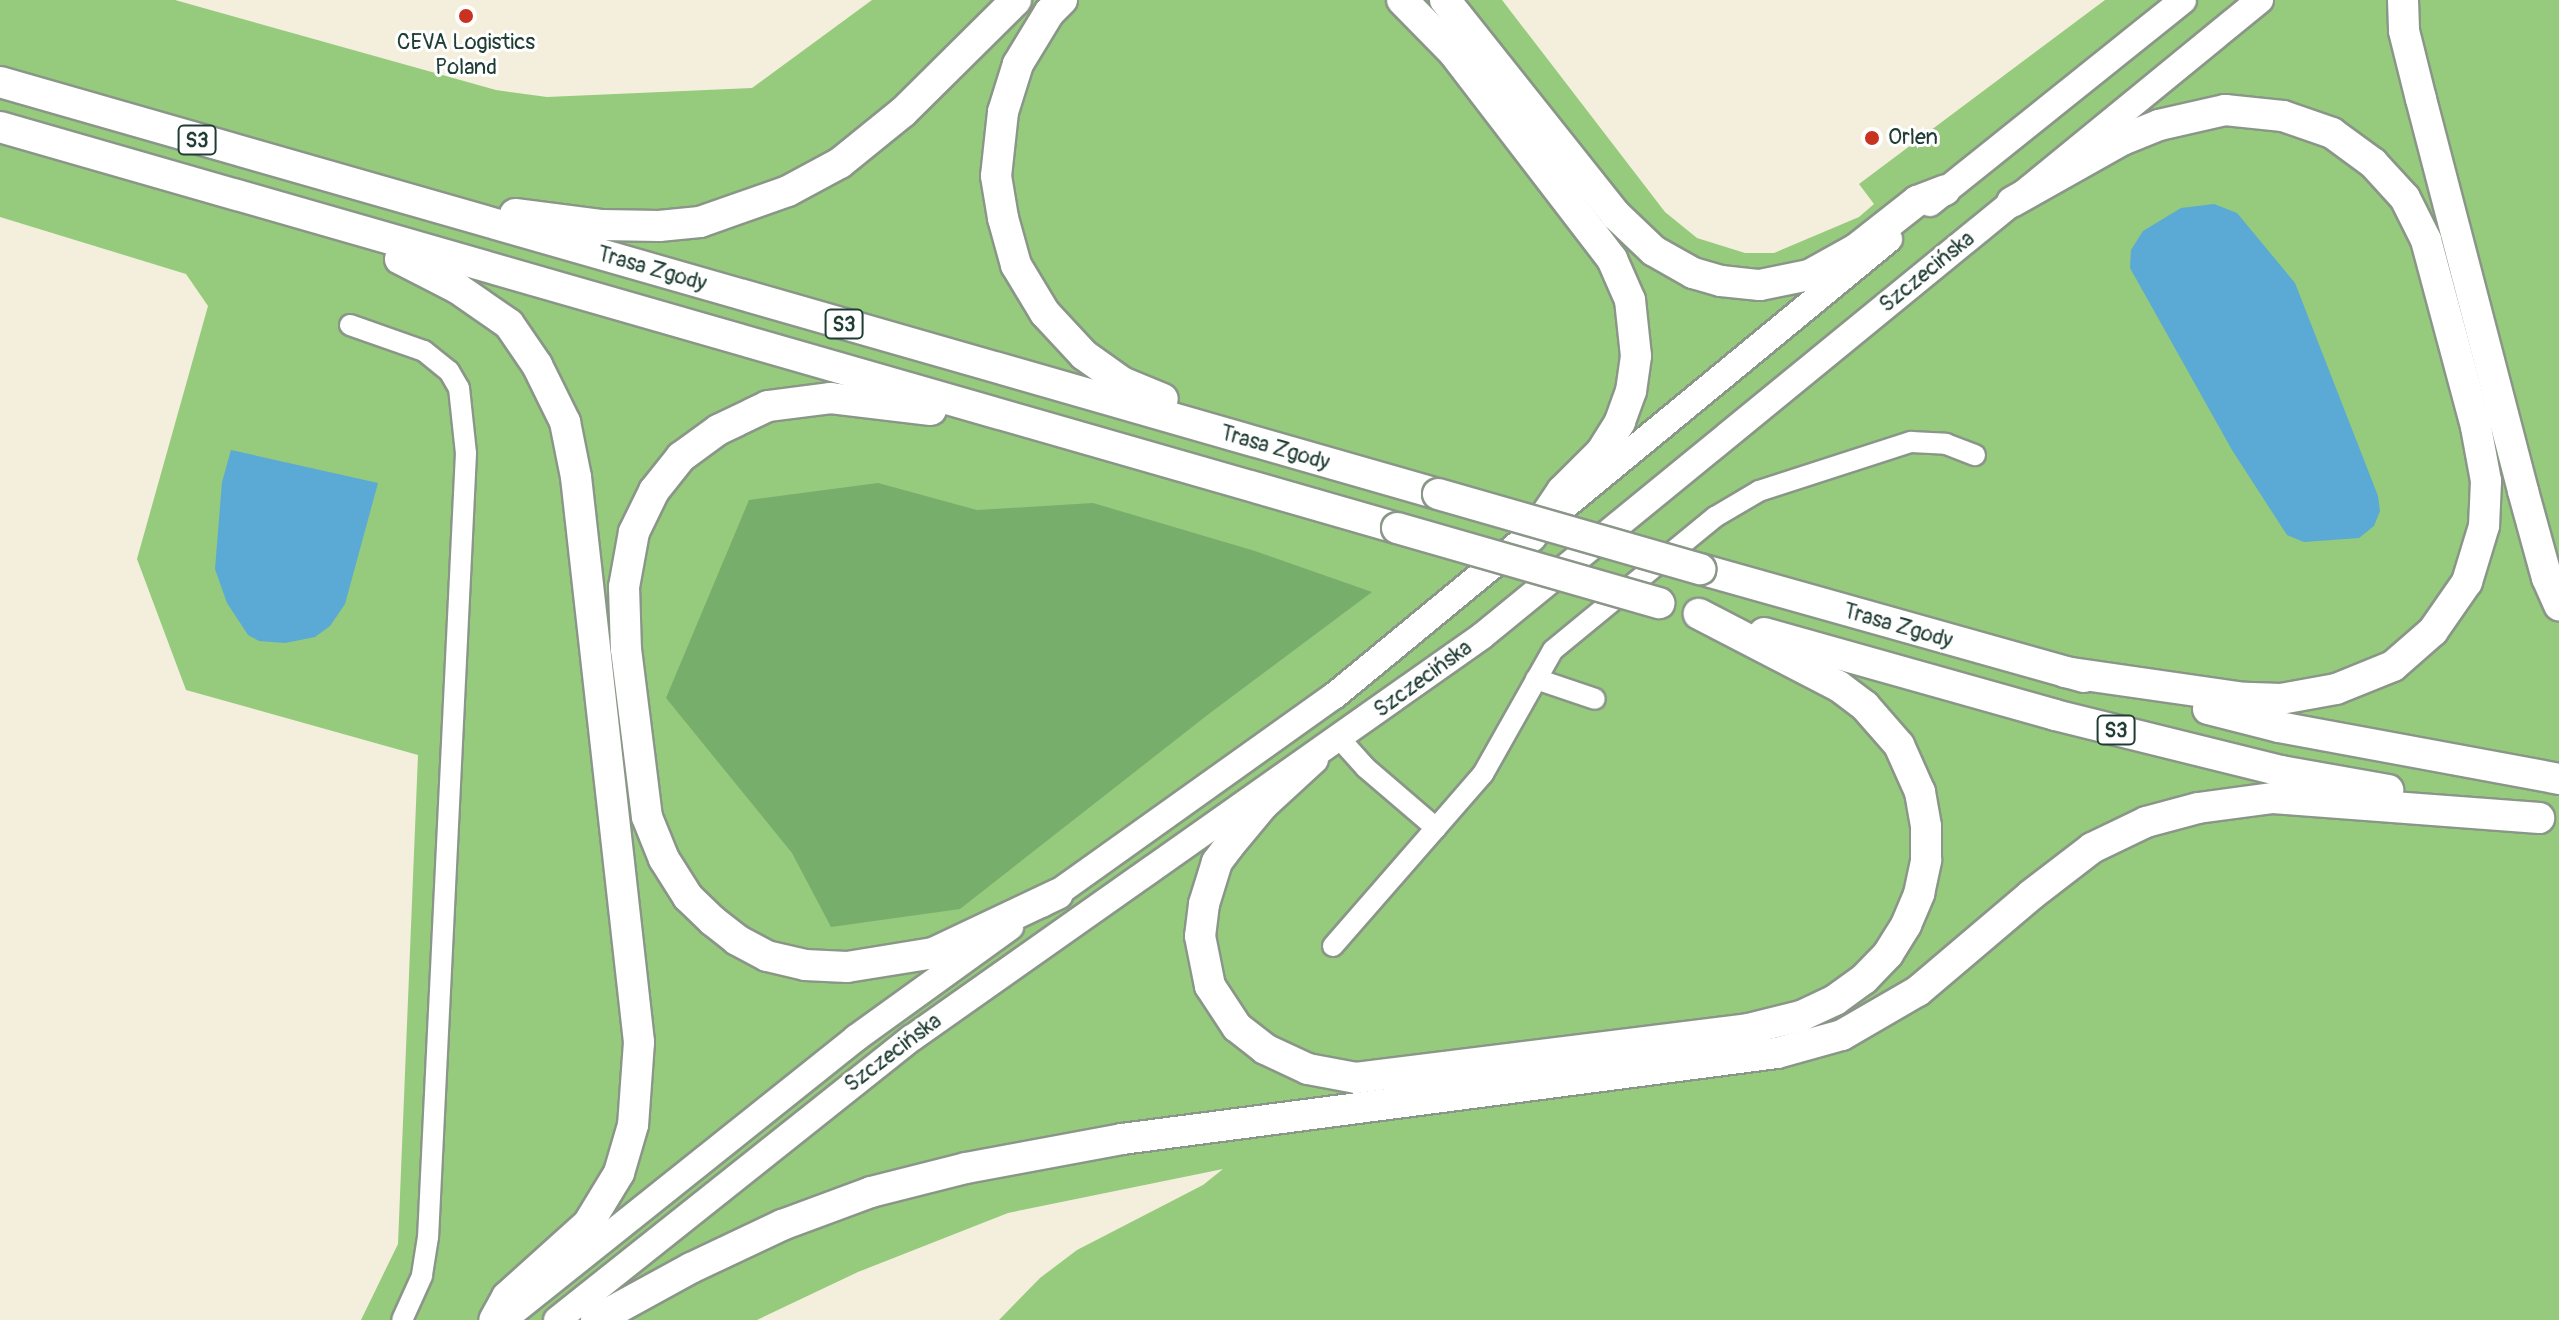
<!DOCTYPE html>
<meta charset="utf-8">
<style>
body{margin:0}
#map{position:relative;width:2559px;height:1320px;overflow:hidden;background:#f4efdd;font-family:Pangolin,sans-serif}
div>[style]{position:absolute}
.green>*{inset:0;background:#96ca7c}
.forest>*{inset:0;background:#78ae6c}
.water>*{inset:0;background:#5ba9d5}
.roads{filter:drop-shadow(2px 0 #8a9688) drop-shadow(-2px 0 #8a9688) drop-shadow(0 2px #8a9688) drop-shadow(0 -2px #8a9688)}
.minor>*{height:20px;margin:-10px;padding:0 10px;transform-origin:10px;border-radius:10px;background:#fff}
.major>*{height:26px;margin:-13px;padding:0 13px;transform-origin:13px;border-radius:13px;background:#fff}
.highway>*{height:30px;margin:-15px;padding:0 15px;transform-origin:15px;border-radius:15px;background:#fff}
.bridges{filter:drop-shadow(2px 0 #8a9688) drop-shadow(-2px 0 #8a9688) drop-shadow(0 2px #8a9688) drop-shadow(0 -2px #8a9688)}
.highway-bridge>*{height:30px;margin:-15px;padding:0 15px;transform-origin:15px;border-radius:15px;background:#fff}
.dots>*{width:22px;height:22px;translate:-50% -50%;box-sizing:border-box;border:4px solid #fff;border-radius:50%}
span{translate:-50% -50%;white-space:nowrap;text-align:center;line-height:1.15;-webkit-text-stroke:6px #fff;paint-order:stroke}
.shield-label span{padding:2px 6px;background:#fff;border:2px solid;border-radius:6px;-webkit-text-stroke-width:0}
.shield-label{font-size:20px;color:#1f3d34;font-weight:700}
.poi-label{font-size:22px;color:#1f3d34}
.left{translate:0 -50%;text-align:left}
.street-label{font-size:22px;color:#1f3d34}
</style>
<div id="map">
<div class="green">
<i style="clip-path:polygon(0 0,175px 0,496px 90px,547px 97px,752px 88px,872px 0,1502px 0,1665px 212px,1697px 238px,1745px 253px,1774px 253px,1859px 217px,1874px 204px,1859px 184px,2105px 0,2559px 0,2559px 1320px,999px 1320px,1040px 1278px,1077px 1250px,1203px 1185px,1223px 1169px,1008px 1213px,858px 1272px,757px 1320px,361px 1320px,398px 1244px,418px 755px,186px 690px,137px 559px,208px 306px,186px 274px,0 217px)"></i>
</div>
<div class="forest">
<i style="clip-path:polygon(878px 483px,977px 510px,1093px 503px,1255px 551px,1372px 592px,1210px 713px,960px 909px,831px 927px,792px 853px,666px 698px,749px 500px)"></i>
</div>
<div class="water">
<i style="clip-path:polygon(2214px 204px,2237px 213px,2295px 283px,2378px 496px,2380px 511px,2374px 526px,2359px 538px,2304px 542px,2287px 535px,2232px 450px,2130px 268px,2131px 250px,2143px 231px,2181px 208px)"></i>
<i style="clip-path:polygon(231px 450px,378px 483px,345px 604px,330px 626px,315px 637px,285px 643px,259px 641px,248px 635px,227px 603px,215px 569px,222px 482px)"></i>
</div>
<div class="roads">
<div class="minor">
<i style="left:350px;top:325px;width:78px;rotate:19.4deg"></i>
<i style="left:424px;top:351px;width:32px;rotate:39deg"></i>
<i style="left:449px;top:371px;width:20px;rotate:60deg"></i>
<i style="left:459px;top:388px;width:65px;rotate:83.9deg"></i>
<i style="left:466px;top:453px;width:785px;rotate:92.77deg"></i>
<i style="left:428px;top:1237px;width:39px;rotate:99deg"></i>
<i style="left:422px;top:1276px;width:48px;rotate:114.4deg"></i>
<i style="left:1536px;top:679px;width:62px;rotate:18.7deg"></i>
<i style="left:1436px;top:828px;width:72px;rotate:-49deg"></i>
<i style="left:1483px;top:774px;width:142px;rotate:-60.6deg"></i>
<i style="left:1553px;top:650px;width:210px;rotate:-39.4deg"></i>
<i style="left:1715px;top:517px;width:51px;rotate:-30.6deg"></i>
<i style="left:1759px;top:491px;width:160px;rotate:-17.9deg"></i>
<i style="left:1911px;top:442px;width:35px;rotate:3deg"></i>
<i style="left:1946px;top:444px;width:31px;rotate:21deg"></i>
<i style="left:1333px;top:946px;width:157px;rotate:-48.9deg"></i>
<i style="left:1436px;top:828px;width:92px;rotate:-139.4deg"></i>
<i style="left:1366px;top:768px;width:39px;rotate:-132deg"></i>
</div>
<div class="major">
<i style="left:1930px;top:203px;width:324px;rotate:-38.7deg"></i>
<i style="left:1042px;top:904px;width:359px;rotate:-35.5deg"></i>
<i style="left:1334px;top:696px;width:719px;rotate:-39.47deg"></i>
<i style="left:503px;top:1320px;width:452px;rotate:-38.6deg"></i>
<i style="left:856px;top:1038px;width:190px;rotate:-35.8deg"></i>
<i style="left:557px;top:1320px;width:453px;rotate:-38.5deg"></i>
<i style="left:912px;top:1038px;width:697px;rotate:-35.19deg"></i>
<i style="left:1482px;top:636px;width:1005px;rotate:-39.27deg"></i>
</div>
<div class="highway">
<i style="left:1062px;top:0;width:18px;rotate:135deg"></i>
<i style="left:1049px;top:13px;width:60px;rotate:121.3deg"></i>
<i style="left:1018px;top:64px;width:50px;rotate:107.4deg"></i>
<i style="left:1003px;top:112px;width:64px;rotate:96.2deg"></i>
<i style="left:996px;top:176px;width:43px;rotate:80.5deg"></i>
<i style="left:1003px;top:218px;width:49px;rotate:74.5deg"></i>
<i style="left:1016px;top:265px;width:56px;rotate:58.9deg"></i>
<i style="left:1045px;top:313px;width:57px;rotate:47.1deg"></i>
<i style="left:1084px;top:355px;width:47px;rotate:35.4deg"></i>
<i style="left:1122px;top:382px;width:44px;rotate:22.5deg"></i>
<i style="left:1402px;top:0;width:74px;rotate:45.5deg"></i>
<i style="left:1454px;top:53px;width:260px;rotate:52.5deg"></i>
<i style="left:1612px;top:259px;width:45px;rotate:66.3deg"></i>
<i style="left:1630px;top:300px;width:56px;rotate:83.9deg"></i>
<i style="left:1636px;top:356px;width:35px;rotate:98deg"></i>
<i style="left:1631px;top:391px;width:33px;rotate:110deg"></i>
<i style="left:1620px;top:422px;width:36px;rotate:122deg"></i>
<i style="left:1601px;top:452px;width:55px;rotate:135deg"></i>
<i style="left:1562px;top:491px;width:55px;rotate:124deg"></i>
<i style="left:1445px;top:0;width:275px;rotate:51.5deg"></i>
<i style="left:1616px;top:215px;width:52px;rotate:43.5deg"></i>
<i style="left:1654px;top:251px;width:45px;rotate:29.4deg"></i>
<i style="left:1693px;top:273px;width:29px;rotate:16deg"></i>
<i style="left:1721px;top:281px;width:39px;rotate:6deg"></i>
<i style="left:1760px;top:285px;width:50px;rotate:-11.5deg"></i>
<i style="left:1809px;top:275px;width:54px;rotate:-29deg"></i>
<i style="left:1856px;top:249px;width:78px;rotate:-38.2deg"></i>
<i style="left:1917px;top:201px;width:30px;rotate:-21deg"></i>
<i style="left:2403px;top:0;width:31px;rotate:88deg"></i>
<i style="left:2404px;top:31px;width:70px;rotate:76deg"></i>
<i style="left:2421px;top:99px;width:405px;rotate:75.4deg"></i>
<i style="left:2523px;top:491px;width:90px;rotate:74.6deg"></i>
<i style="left:2547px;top:578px;width:30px;rotate:66deg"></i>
<i style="left:0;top:82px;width:1496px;rotate:15.99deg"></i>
<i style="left:0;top:127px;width:1453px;rotate:16.02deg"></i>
<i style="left:2012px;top:202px;width:126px;rotate:-29.4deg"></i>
<i style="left:2122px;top:140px;width:40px;rotate:-22deg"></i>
<i style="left:2159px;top:125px;width:68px;rotate:-12.8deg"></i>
<i style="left:2225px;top:110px;width:58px;rotate:5.9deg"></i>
<i style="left:2283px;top:116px;width:52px;rotate:19.1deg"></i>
<i style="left:2332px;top:133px;width:51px;rotate:36.2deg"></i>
<i style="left:2373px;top:163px;width:47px;rotate:47.6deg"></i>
<i style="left:2405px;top:198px;width:47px;rotate:63.4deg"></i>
<i style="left:2426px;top:240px;width:194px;rotate:75deg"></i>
<i style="left:2476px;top:427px;width:55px;rotate:79.5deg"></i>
<i style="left:2486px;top:481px;width:45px;rotate:92.5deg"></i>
<i style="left:2484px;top:526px;width:59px;rotate:106.9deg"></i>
<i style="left:2467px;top:582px;width:60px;rotate:124.8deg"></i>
<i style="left:2433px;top:631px;width:53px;rotate:138.8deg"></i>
<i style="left:2393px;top:666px;width:61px;rotate:158deg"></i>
<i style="left:2336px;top:689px;width:56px;rotate:169.7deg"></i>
<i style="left:2281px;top:699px;width:36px;rotate:-178deg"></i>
<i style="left:2245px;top:698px;width:182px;rotate:-171.8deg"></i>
<i style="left:515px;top:214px;width:88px;rotate:7.2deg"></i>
<i style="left:602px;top:225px;width:57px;rotate:1deg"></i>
<i style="left:659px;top:226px;width:41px;rotate:-5.6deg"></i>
<i style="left:700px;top:222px;width:93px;rotate:-19.4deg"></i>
<i style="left:788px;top:191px;width:59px;rotate:-28.3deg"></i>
<i style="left:840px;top:163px;width:81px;rotate:-39deg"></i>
<i style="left:903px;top:112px;width:159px;rotate:-44.7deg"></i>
<i style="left:400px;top:259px;width:64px;rotate:27deg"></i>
<i style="left:457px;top:288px;width:63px;rotate:34.7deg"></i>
<i style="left:509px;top:324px;width:50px;rotate:55.7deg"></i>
<i style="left:537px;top:365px;width:64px;rotate:63.8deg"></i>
<i style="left:565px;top:422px;width:56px;rotate:78.7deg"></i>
<i style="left:576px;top:477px;width:569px;rotate:83.64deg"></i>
<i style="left:639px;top:1042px;width:83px;rotate:94.1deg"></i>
<i style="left:633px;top:1125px;width:50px;rotate:106.3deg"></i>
<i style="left:619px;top:1173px;width:60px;rotate:121.3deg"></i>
<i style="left:588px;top:1224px;width:109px;rotate:138deg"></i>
<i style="left:507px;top:1297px;width:26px;rotate:119deg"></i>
<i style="left:931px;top:410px;width:101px;rotate:-173.2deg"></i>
<i style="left:831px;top:398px;width:64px;rotate:172.8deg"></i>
<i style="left:768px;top:406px;width:55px;rotate:154.4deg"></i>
<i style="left:718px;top:430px;width:46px;rotate:143.9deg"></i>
<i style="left:681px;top:457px;width:43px;rotate:128.5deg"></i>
<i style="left:654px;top:491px;width:46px;rotate:116deg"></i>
<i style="left:634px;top:532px;width:56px;rotate:100.3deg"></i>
<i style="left:624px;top:587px;width:62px;rotate:88.2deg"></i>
<i style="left:626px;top:649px;width:169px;rotate:82.9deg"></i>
<i style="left:647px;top:817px;width:45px;rotate:68deg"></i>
<i style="left:664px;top:859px;width:45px;rotate:57.7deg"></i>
<i style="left:688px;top:897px;width:35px;rotate:44deg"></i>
<i style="left:713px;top:921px;width:31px;rotate:38deg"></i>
<i style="left:737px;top:940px;width:34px;rotate:28deg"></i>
<i style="left:767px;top:956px;width:39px;rotate:13deg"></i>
<i style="left:805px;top:965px;width:42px;rotate:2.7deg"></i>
<i style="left:847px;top:967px;width:87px;rotate:-9.2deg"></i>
<i style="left:933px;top:953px;width:138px;rotate:-25.3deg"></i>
<i style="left:1700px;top:569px;width:399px;rotate:15.7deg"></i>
<i style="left:1764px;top:633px;width:302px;rotate:15.7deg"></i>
<i style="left:2055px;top:715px;width:233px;rotate:13.9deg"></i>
<i style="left:2281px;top:771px;width:109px;rotate:10.1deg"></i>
<i style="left:2208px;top:709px;width:73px;rotate:14.2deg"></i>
<i style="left:2279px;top:727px;width:285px;rotate:10.5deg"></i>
<i style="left:1313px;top:759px;width:68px;rotate:137.4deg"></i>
<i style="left:1263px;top:805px;width:53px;rotate:129.7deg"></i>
<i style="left:1229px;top:846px;width:20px;rotate:127deg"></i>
<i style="left:1217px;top:862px;width:44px;rotate:107.2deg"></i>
<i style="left:1204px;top:904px;width:32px;rotate:97deg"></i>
<i style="left:1200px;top:936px;width:51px;rotate:78.7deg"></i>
<i style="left:1210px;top:986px;width:49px;rotate:56.6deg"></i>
<i style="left:1237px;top:1027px;width:36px;rotate:38deg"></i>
<i style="left:1265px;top:1049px;width:47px;rotate:24.9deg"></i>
<i style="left:1308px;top:1069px;width:49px;rotate:10.6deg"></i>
<i style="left:1356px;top:1078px;width:395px;rotate:-7.1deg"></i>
<i style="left:1748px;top:1029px;width:55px;rotate:-13.8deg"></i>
<i style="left:1801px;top:1016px;width:38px;rotate:-25deg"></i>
<i style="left:1835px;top:1000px;width:36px;rotate:-36deg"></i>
<i style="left:1864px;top:979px;width:35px;rotate:-46deg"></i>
<i style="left:1888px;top:954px;width:34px;rotate:-58deg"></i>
<i style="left:1906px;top:925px;width:34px;rotate:-67deg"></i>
<i style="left:1919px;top:894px;width:35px;rotate:-78deg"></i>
<i style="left:1926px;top:860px;width:34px;rotate:-90deg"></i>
<i style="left:1926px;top:826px;width:35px;rotate:-100deg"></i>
<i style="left:1920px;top:792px;width:51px;rotate:-114.1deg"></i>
<i style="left:1899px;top:745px;width:52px;rotate:-131.1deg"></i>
<i style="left:1865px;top:706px;width:34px;rotate:-143deg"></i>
<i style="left:1838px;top:686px;width:157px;rotate:-152.6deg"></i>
<i style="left:596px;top:1320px;width:108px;rotate:-28.7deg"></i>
<i style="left:691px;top:1268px;width:101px;rotate:-25.3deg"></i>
<i style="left:782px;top:1225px;width:95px;rotate:-20.3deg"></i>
<i style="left:871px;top:1192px;width:98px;rotate:-14.2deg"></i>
<i style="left:966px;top:1168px;width:159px;rotate:-10.5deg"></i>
<i style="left:1122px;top:1139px;width:661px;rotate:-7.48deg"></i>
<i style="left:1777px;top:1053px;width:67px;rotate:-15.5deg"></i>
<i style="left:1842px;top:1035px;width:88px;rotate:-30.1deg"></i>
<i style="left:1918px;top:991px;width:148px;rotate:-40.3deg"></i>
<i style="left:2031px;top:895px;width:77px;rotate:-37.6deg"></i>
<i style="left:2092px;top:848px;width:60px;rotate:-25.7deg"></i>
<i style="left:2146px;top:822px;width:54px;rotate:-15.1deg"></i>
<i style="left:2198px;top:808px;width:76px;rotate:-7.6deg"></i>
<i style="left:2273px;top:798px;width:267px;rotate:4.3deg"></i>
</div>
</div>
<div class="bridges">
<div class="highway-bridge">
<i style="left:1438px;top:494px;width:273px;rotate:16deg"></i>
<i style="left:1397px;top:528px;width:273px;rotate:16deg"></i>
</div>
</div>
<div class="dots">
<i style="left:466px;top:16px;background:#c8321e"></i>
<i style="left:1872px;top:138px;background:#c8321e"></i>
</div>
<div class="shield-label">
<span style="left:197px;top:140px">S3</span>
<span style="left:844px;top:324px">S3</span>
<span style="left:2116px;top:730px">S3</span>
</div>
<div class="poi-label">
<span style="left:466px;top:55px">CEVA Logistics<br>Poland</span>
<span class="left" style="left:1888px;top:138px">Orlen</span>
</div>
<div class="street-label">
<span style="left:652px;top:269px;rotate:16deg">Trasa Zgody</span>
<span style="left:1927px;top:272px;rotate:-39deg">Szczecińska</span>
<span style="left:1275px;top:448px;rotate:16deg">Trasa Zgody</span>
<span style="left:1898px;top:626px;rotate:16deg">Trasa Zgody</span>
<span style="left:1423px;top:679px;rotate:-36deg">Szczecińska</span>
<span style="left:893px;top:1053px;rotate:-37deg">Szczecińska</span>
</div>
</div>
